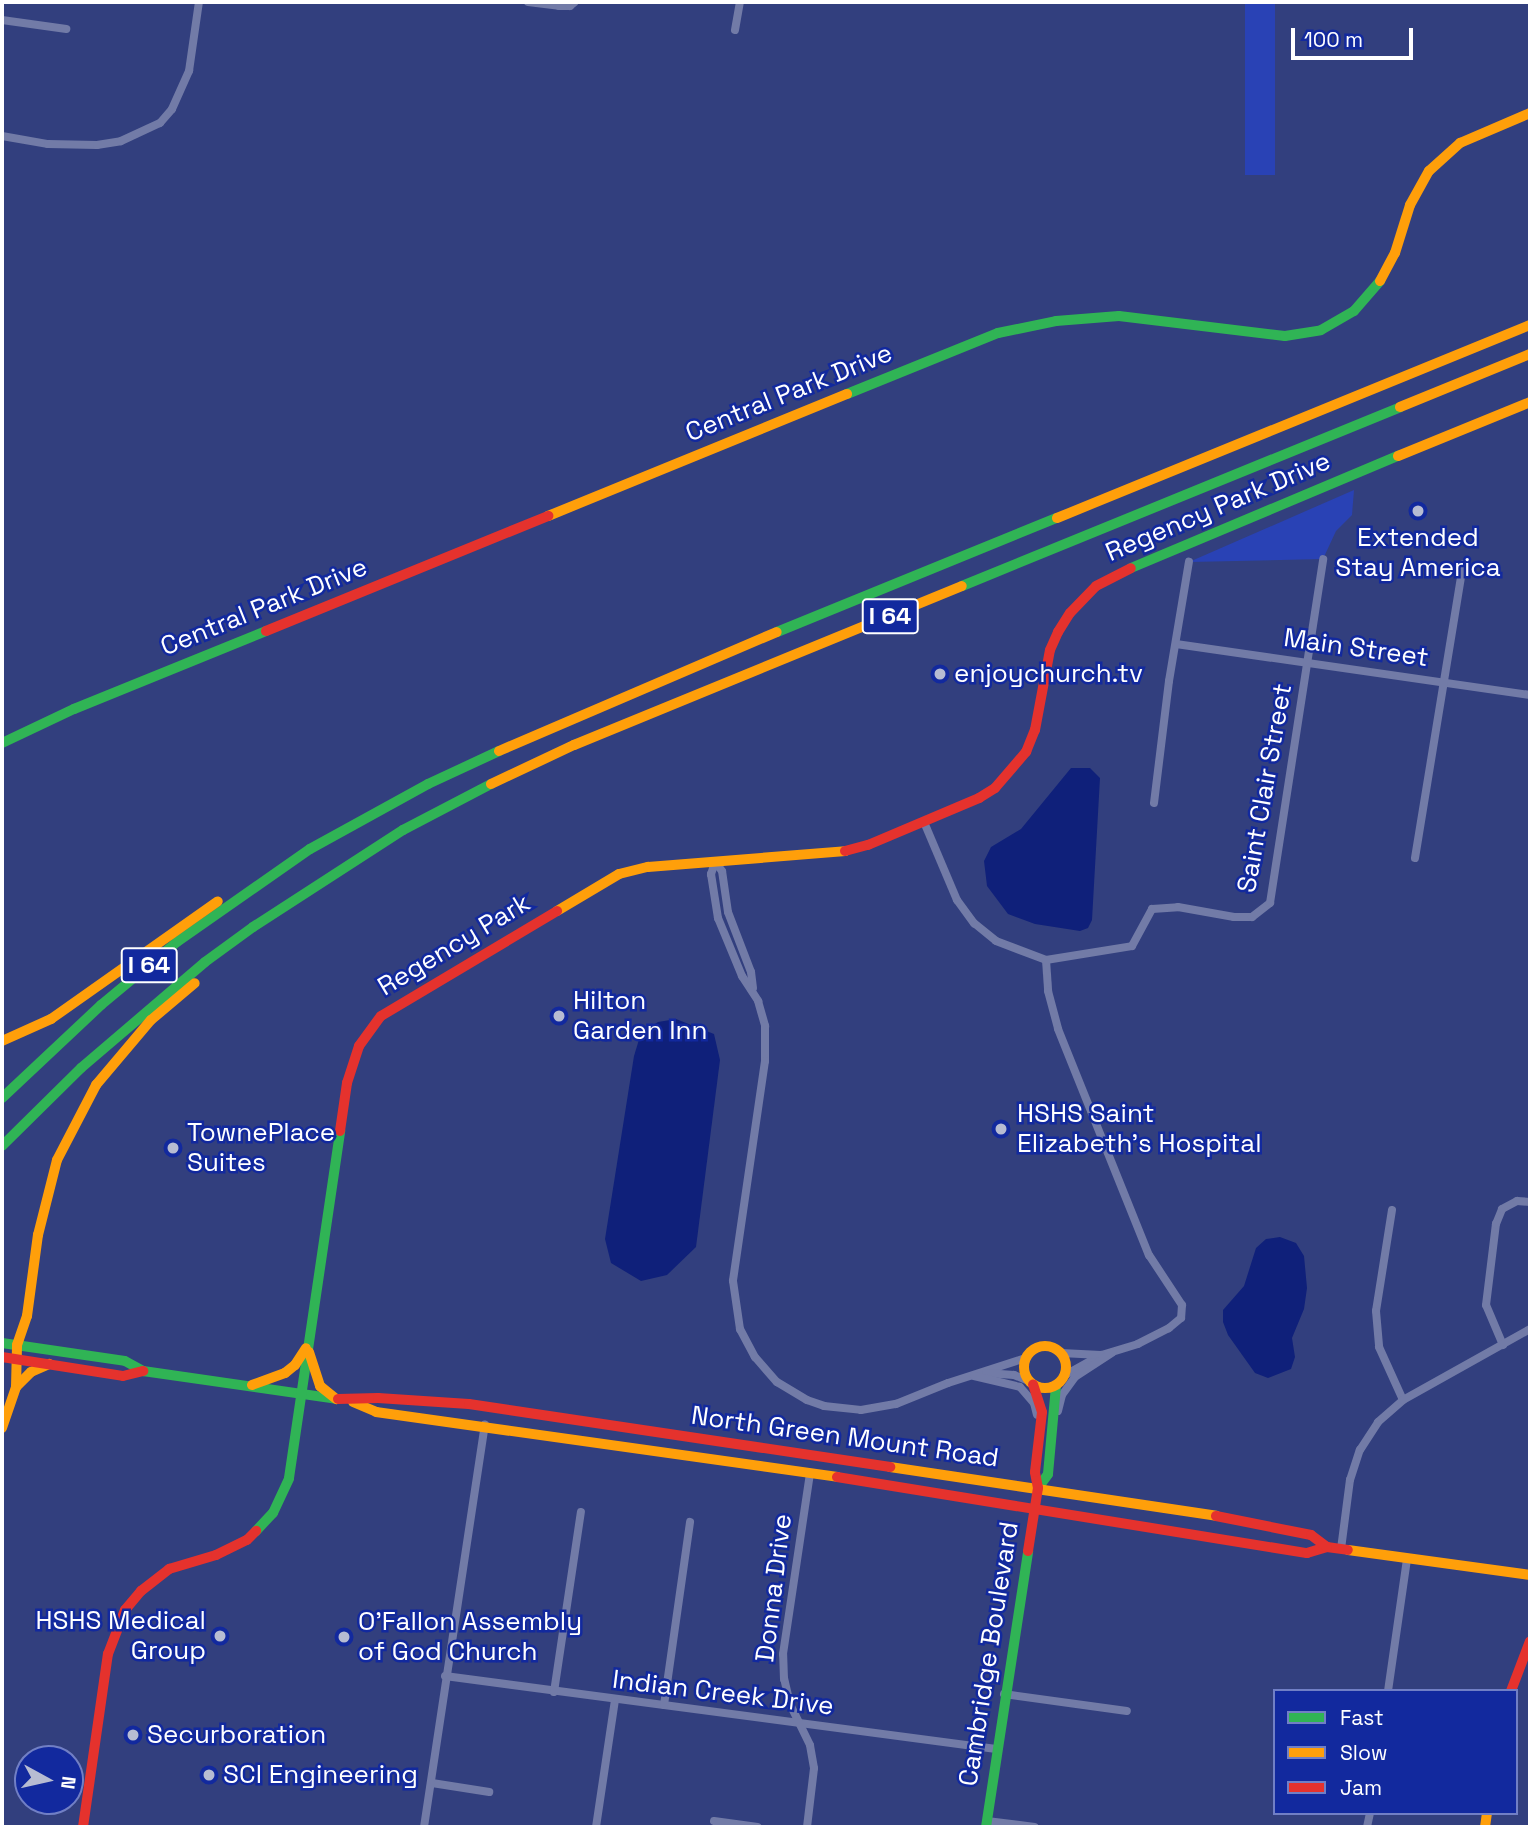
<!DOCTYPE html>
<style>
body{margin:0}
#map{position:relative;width:1532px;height:1829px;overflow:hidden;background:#323f7e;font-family:"Space Grotesk",sans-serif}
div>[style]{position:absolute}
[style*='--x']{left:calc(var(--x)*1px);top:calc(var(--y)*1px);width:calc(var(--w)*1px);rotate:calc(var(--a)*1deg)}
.green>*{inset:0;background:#2942b5;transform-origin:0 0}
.water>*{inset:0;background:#0f207a}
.street>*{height:8px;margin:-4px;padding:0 4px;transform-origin:4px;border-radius:4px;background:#727ba7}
.fast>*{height:10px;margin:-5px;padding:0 5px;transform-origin:5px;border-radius:5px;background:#30b455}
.slow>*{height:10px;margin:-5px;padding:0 5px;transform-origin:5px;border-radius:5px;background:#ff9f0a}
.slow>.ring{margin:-5px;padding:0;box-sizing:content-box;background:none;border:10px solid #ff9f0a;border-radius:50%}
.jam>*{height:10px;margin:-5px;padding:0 5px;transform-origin:5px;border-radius:5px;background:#e5322d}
.dots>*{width:19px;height:19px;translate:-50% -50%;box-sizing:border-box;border:4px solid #12299e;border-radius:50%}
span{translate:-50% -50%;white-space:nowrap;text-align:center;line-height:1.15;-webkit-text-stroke:5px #12299e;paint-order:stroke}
.shield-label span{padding:2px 5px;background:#12299e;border:2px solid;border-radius:5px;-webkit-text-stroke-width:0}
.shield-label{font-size:24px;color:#fff;font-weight:700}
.street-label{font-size:26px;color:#fff}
.poi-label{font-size:26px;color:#fff}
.left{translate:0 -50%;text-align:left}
.right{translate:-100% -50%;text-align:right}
.frame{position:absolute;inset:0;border:4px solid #fff;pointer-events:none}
.legend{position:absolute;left:1273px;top:1689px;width:245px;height:126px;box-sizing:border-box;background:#12299e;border:2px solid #717fc5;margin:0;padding:9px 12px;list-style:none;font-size:21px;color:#fff}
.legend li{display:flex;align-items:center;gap:14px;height:35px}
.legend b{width:35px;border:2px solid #717fc5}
.north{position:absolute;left:14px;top:1745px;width:70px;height:70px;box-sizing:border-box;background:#12299e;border:2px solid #717fc5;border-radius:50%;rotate:98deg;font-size:19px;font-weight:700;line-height:28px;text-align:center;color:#fff}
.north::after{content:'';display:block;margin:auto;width:24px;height:32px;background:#b7bcd2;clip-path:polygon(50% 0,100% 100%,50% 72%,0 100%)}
.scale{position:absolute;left:1291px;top:28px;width:122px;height:32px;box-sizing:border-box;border:4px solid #fff;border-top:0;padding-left:9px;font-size:21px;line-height:24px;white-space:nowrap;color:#fff;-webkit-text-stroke:5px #12299e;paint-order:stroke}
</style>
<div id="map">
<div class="green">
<div style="left:1245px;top:2px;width:30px;height:173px"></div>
<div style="clip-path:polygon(1354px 490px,1352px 515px,1336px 531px,1323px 559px,1189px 562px)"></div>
</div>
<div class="water">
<div style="clip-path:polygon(1071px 768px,1090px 768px,1100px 778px,1092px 920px,1088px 928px,1080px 931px,1035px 924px,1008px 914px,987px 886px,984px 861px,991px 847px,1021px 829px)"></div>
<div style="clip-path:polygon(676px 1019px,714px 1034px,720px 1060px,696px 1247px,667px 1275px,641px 1281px,611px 1263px,605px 1239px,634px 1056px,641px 1033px,658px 1022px)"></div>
<div style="clip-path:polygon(1280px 1237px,1296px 1243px,1304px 1256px,1307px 1288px,1304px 1309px,1292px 1338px,1295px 1357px,1291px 1369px,1268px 1378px,1255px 1373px,1228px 1335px,1223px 1322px,1223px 1310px,1244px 1286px,1256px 1248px,1266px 1239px)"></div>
</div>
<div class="street">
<div style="--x:528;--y:2;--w:31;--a:7"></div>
<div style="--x:559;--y:6;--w:11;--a:0"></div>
<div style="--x:570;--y:6;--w:6;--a:-39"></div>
<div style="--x:2;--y:20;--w:65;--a:8"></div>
<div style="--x:735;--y:30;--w:28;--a:-80"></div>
<div style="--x:2;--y:136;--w:47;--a:9.9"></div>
<div style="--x:48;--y:144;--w:49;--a:1.2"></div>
<div style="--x:97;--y:145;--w:24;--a:-9"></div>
<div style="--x:121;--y:141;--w:43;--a:-24.8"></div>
<div style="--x:160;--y:123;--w:18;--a:-49"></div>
<div style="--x:172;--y:109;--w:42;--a:-65.9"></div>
<div style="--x:189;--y:71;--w:70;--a:-81.8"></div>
<div style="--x:1176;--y:644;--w:358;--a:8.2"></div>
<div style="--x:1154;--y:803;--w:123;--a:-83"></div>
<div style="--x:1169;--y:681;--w:121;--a:-80.5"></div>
<div style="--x:924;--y:822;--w:85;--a:67.1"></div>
<div style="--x:957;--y:900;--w:29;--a:54"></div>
<div style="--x:974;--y:923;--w:28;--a:39"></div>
<div style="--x:996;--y:941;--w:53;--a:20.8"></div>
<div style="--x:1046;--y:960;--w:31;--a:86"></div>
<div style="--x:1048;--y:991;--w:39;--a:75"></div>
<div style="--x:1058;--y:1029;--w:244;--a:68.1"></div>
<div style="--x:1149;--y:1255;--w:60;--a:56.6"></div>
<div style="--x:1182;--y:1305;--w:13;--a:94"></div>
<div style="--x:1181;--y:1318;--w:16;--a:140"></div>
<div style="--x:1169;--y:1328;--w:35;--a:153"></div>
<div style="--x:1138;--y:1344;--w:39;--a:163"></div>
<div style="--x:1101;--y:1355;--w:41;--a:150.9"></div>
<div style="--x:1415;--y:858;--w:298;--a:-80.7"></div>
<div style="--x:1046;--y:960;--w:87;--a:-9.2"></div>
<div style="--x:1132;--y:946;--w:42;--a:-61.6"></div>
<div style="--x:1152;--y:909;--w:26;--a:-4"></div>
<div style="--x:1178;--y:907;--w:57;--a:10.1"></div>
<div style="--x:1234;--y:917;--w:18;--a:0"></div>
<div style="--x:1252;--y:917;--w:23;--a:-38"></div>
<div style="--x:1270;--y:903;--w:348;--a:-81.2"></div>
<div style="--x:753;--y:988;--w:16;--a:-97"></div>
<div style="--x:751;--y:972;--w:64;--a:-111"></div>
<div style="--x:728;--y:912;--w:41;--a:-98.3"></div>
<div style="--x:722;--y:871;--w:11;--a:-128"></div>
<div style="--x:715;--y:862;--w:13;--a:108"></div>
<div style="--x:711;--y:874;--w:45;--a:81"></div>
<div style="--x:718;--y:918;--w:63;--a:67.5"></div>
<div style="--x:742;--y:976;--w:30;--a:57"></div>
<div style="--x:758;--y:1001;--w:26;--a:74"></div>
<div style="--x:765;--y:1026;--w:35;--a:90"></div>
<div style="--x:765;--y:1061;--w:222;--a:98.3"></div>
<div style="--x:733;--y:1281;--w:49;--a:81.7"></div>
<div style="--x:740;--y:1329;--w:32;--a:62"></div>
<div style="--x:755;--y:1357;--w:33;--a:49"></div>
<div style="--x:777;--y:1382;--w:35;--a:31"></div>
<div style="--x:807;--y:1400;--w:18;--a:19"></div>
<div style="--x:824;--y:1406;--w:37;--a:6"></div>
<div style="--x:861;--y:1410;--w:36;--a:-10"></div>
<div style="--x:896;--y:1404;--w:56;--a:-22"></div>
<div style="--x:948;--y:1383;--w:82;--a:-17.8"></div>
<div style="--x:1392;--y:1210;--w:102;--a:99"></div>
<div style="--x:1376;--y:1311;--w:36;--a:85"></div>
<div style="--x:1379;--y:1347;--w:58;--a:65.6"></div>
<div style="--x:1503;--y:1345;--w:43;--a:-113"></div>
<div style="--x:1486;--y:1305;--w:82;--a:-83"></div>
<div style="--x:1496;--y:1224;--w:16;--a:-68"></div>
<div style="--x:1502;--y:1209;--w:17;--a:-28"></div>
<div style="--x:1517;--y:1201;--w:13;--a:4"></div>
<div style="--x:1061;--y:1353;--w:40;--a:2.9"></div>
<div style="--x:986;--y:1373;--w:28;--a:4"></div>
<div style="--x:1014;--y:1375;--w:16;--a:22"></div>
<div style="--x:974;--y:1376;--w:47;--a:13.4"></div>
<div style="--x:1020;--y:1387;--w:21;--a:49"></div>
<div style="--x:1034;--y:1403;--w:12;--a:76"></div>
<div style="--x:1058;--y:1411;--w:16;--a:-76"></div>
<div style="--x:1062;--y:1395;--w:22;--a:-54"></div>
<div style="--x:1075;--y:1377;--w:45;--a:-33.3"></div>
<div style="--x:1341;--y:1549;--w:70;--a:-82.6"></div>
<div style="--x:1350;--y:1480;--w:32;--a:-72"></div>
<div style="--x:1360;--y:1450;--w:33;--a:-57"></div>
<div style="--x:1378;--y:1422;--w:33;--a:-41"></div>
<div style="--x:1403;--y:1400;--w:145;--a:-29.2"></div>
<div style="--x:445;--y:1676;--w:556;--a:7.55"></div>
<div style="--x:1388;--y:1691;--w:133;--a:-81.8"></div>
<div style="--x:554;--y:1692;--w:182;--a:-81.5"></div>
<div style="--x:1004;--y:1694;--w:124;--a:7.9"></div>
<div style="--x:664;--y:1705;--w:185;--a:-81.9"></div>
<div style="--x:432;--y:1783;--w:58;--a:9"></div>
<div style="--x:714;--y:1821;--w:44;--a:7.8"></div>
<div style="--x:987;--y:1821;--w:48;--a:7.1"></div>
<div style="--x:424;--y:1827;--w:407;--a:-81.4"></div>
<div style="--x:596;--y:1827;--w:128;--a:-81.5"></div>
<div style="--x:807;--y:1827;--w:59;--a:-83.2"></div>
<div style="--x:814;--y:1768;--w:23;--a:-100"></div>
<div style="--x:810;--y:1745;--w:46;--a:-116"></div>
<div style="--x:790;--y:1704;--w:26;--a:-103"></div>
<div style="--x:784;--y:1679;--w:25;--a:-92"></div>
<div style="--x:783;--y:1654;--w:183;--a:-81.5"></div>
<div style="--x:1367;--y:1827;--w:14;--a:-78"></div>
</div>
<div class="fast">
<div style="--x:847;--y:394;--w:163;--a:-22"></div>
<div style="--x:998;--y:333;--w:59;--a:-11.7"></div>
<div style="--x:1056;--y:321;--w:63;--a:-4.5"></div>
<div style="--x:1119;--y:316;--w:167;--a:6.9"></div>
<div style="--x:1285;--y:336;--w:36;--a:-9"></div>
<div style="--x:1321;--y:330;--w:38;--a:-30"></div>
<div style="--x:1354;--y:311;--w:40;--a:-49"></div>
<div style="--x:1131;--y:568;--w:290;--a:-22.8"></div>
<div style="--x:962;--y:586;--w:473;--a:-22.2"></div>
<div style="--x:777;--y:632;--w:302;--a:-22.2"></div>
<div style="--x:2;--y:743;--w:80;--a:-25.3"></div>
<div style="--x:74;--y:709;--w:207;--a:-22.1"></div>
<div style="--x:2;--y:1098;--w:136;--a:-43.2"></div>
<div style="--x:101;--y:1005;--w:99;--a:-39.7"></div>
<div style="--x:177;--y:942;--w:162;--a:-35"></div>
<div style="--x:310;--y:849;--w:135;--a:-28.8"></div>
<div style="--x:428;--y:784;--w:78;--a:-24.9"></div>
<div style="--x:2;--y:1146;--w:111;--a:-44.6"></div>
<div style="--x:81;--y:1068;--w:163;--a:-40.5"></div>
<div style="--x:205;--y:962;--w:59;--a:-36.1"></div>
<div style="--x:253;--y:927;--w:179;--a:-32.9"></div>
<div style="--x:403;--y:830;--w:99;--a:-27.6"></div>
<div style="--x:2;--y:1343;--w:124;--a:8.3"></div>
<div style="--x:125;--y:1361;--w:21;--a:29"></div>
<div style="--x:143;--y:1371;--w:197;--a:8.2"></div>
<div style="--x:1038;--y:1488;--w:17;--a:-54"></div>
<div style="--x:1048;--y:1474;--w:88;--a:-84.8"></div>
<div style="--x:256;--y:1531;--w:25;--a:-47"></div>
<div style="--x:273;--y:1513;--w:38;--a:-65"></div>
<div style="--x:289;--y:1478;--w:351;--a:-81.6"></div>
<div style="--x:986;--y:1827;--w:279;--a:-81.3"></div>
</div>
<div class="slow">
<div style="--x:1380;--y:281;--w:32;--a:-62"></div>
<div style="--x:1395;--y:253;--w:50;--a:-72.6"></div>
<div style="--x:1410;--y:205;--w:39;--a:-61"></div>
<div style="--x:1429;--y:171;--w:42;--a:-42.1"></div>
<div style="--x:1460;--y:143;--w:76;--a:-23.2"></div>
<div style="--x:1400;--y:407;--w:140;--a:-22.2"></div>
<div style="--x:1398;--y:456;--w:143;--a:-22.2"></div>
<div style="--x:548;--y:516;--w:323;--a:-22.2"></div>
<div style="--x:1057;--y:518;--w:511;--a:-22.2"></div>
<div style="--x:499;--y:751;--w:302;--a:-23.2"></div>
<div style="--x:491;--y:784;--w:92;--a:-25.2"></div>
<div style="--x:574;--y:745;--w:419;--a:-22.3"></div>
<div style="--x:557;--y:911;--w:72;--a:-30.8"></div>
<div style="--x:619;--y:874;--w:30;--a:-14"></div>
<div style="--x:648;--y:867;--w:198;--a:-4.6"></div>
<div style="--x:2;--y:1041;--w:54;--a:-24.2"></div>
<div style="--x:51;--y:1019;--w:204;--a:-35.2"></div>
<div class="ring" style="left:1024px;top:1346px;width:32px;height:32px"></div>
<div style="--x:309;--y:1352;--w:36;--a:72"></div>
<div style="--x:320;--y:1386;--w:21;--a:39"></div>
<div style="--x:252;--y:1385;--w:35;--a:-20"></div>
<div style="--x:285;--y:1373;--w:13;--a:-39"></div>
<div style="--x:295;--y:1365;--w:20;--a:-57"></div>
<div style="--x:16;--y:1387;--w:21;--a:-45"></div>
<div style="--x:31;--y:1372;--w:20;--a:-24"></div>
<div style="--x:353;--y:1402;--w:25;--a:23"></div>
<div style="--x:376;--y:1412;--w:466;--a:8"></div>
<div style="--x:2;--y:1428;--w:43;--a:-71.1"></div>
<div style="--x:16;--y:1387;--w:42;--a:-88.6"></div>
<div style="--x:17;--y:1345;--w:31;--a:-71"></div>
<div style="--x:27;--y:1316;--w:82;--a:-82.3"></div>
<div style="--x:38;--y:1235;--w:77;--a:-75.8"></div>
<div style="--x:57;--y:1160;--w:85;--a:-62.5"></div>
<div style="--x:96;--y:1085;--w:85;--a:-49.8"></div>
<div style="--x:151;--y:1020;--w:57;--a:-40.1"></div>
<div style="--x:890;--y:1467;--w:330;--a:8.5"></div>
<div style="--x:1348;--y:1550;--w:184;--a:7.8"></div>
<div style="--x:1485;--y:1827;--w:14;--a:-82"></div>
</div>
<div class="jam">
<div style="--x:266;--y:631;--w:305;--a:-22.2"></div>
<div style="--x:845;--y:851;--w:24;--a:-15"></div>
<div style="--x:868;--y:845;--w:121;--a:-22.9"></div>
<div style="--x:979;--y:798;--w:19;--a:-32"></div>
<div style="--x:995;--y:788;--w:48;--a:-49.3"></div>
<div style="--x:1026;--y:752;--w:24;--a:-68"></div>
<div style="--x:1035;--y:730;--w:81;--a:-79.4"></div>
<div style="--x:1050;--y:650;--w:20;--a:-66"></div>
<div style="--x:1058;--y:632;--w:22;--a:-58"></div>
<div style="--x:1070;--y:613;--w:37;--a:-46"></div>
<div style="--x:1096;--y:586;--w:39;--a:-27"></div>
<div style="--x:340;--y:1131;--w:49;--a:-81.7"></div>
<div style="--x:347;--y:1083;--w:39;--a:-72"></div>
<div style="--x:359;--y:1046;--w:37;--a:-54"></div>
<div style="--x:381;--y:1016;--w:205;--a:-30.8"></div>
<div style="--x:2;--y:1357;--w:122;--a:8.9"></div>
<div style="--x:123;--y:1376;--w:21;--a:-14"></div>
<div style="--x:338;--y:1399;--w:40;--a:-1.4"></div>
<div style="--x:378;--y:1398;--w:91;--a:3.8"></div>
<div style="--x:469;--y:1404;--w:426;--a:8.5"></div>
<div style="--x:837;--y:1477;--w:476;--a:9.2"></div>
<div style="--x:1307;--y:1553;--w:21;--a:-17"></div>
<div style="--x:1327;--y:1547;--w:21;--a:8"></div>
<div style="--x:1216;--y:1516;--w:97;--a:11.3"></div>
<div style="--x:1311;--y:1535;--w:20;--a:37"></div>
<div style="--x:1028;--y:1551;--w:64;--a:-81"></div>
<div style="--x:1038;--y:1488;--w:16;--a:-101"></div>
<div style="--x:1035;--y:1472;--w:60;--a:-83.3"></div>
<div style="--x:1042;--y:1412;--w:29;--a:-108"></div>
<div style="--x:1511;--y:1691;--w:53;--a:-69.2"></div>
<div style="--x:83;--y:1827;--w:175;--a:-81.8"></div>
<div style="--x:108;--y:1654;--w:47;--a:-68.9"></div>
<div style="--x:125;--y:1610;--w:25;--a:-50"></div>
<div style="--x:141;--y:1591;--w:36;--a:-38"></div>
<div style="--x:169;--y:1569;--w:49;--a:-16.6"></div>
<div style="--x:216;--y:1555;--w:34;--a:-26"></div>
<div style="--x:247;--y:1540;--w:13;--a:-45"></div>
</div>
<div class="dots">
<div style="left:1418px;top:511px;background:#b7bcd2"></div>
<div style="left:940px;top:674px;background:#b7bcd2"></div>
<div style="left:559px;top:1016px;background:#b7bcd2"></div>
<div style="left:1001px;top:1129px;background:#b7bcd2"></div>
<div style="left:173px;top:1148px;background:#b7bcd2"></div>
<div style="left:220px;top:1636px;background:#b7bcd2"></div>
<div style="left:344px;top:1637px;background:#b7bcd2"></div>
<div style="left:133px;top:1735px;background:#b7bcd2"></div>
<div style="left:209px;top:1775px;background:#b7bcd2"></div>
</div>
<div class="shield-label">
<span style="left:890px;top:616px">I 64</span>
<span style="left:149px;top:965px">I 64</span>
</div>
<div class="street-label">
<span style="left:789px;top:393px;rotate:-22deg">Central Park Drive</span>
<span style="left:1218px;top:507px;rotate:-23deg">Regency Park Drive</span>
<span style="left:264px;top:607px;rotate:-22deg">Central Park Drive</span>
<span style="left:1356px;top:648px;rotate:8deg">Main Street</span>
<span style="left:1265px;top:788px;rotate:-80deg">Saint Clair Street</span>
<span style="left:454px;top:945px;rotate:-31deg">Regency Park</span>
<span style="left:845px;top:1437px;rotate:8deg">North Green Mount Road</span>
<span style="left:774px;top:1588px;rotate:-83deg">Donna Drive</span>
<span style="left:989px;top:1654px;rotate:-81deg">Cambridge Boulevard</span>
<span style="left:723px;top:1693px;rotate:7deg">Indian Creek Drive</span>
</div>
<div class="poi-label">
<span style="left:1418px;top:553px">Extended<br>Stay America</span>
<span class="left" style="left:954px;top:674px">enjoychurch.tv</span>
<span class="left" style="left:573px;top:1016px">Hilton<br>Garden Inn</span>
<span class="left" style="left:1017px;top:1129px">HSHS Saint<br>Elizabeth's Hospital</span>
<span class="left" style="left:187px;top:1148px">TownePlace<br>Suites</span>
<span class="right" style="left:206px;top:1636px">HSHS Medical<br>Group</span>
<span class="left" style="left:358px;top:1637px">O'Fallon Assembly<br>of God Church</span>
<span class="left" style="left:147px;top:1735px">Securboration</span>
<span class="left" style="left:223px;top:1775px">SCI Engineering</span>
</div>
<div class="frame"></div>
<ul class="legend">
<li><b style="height:9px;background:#30b455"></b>Fast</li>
<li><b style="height:9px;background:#ff9f0a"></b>Slow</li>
<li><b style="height:9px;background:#e5322d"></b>Jam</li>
</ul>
<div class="north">N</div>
<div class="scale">100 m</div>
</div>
